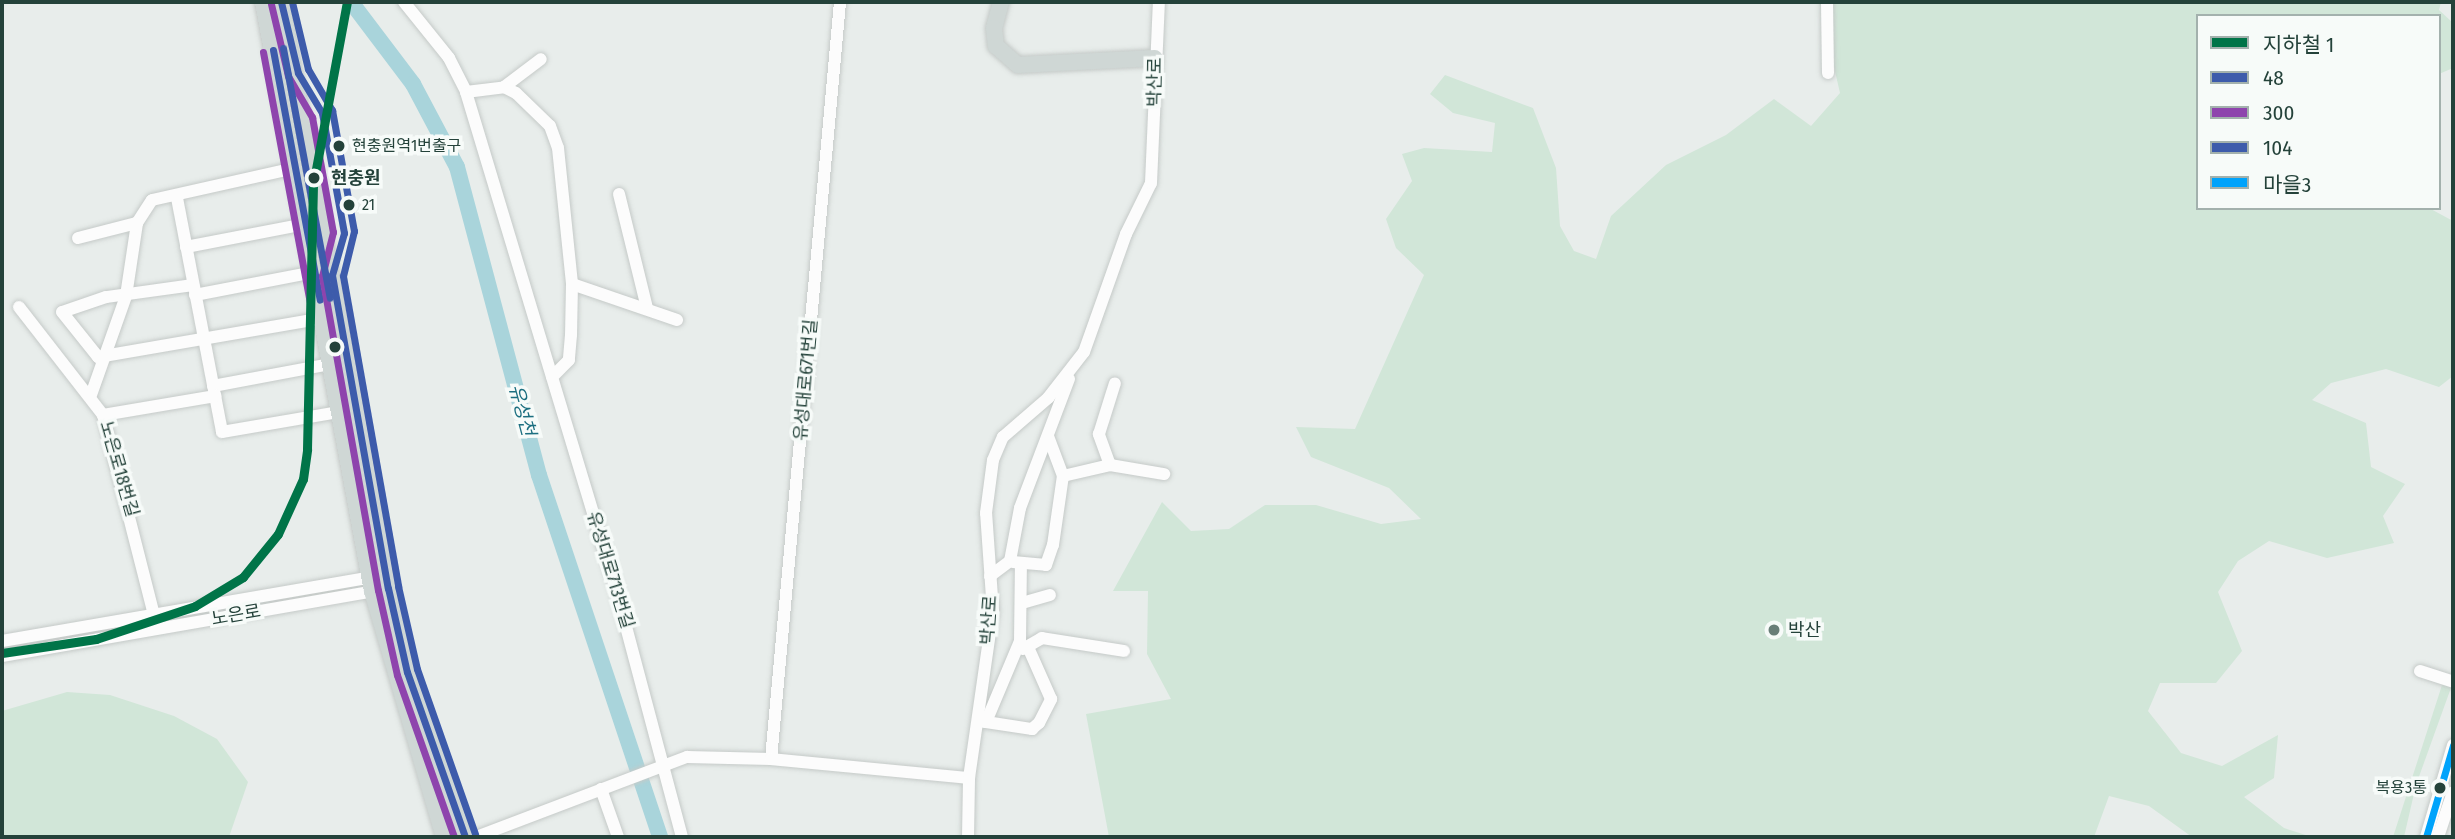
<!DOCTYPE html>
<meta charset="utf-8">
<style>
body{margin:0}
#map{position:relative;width:2455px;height:839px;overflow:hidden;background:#e8edeb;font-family:"Fira Sans Condensed","Noto Sans KR",sans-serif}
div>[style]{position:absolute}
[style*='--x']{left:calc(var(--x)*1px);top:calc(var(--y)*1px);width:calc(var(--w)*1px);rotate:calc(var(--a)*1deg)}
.green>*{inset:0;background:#d1e6d8}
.river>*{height:16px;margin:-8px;padding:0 8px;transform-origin:8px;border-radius:8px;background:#a9d4db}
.roads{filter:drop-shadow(0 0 2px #c5cac8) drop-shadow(0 0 2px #c5cac8)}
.minor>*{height:12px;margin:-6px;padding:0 6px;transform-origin:6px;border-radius:6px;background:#fcfcfc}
.major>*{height:16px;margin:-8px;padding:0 8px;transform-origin:8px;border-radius:8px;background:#cfd7d5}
.bus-1>*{height:7px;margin:-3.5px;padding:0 3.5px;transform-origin:3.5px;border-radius:3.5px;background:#3d5bab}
.bus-2>*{height:7px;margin:-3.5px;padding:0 3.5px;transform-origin:3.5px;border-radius:3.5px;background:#8e44ad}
.bus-3>*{height:7px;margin:-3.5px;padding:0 3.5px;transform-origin:3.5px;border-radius:3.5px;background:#3d5bab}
.bus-4>*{height:7px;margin:-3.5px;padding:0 3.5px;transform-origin:3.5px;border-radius:3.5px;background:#00a3fb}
.metro-1>*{height:9px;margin:-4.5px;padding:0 4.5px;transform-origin:4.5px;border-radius:4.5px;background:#007448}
.dots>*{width:19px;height:19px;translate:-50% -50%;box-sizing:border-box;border:4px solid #f7fbf9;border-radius:50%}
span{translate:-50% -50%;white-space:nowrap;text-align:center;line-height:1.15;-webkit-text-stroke:7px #f7fbf9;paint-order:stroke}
.bus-label{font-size:16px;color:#24423a}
.left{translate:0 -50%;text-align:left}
.right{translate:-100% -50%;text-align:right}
.street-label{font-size:18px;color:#24423a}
.stop-label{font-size:18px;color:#24423a;font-weight:700}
.poi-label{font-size:18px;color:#24423a}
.water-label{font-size:19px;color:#1c6f80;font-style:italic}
.frame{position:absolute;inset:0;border:4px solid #24423a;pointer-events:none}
.legend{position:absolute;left:2196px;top:14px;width:245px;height:196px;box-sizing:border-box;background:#f7fbf9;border:2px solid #a3b1ad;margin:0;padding:9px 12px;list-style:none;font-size:21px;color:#24423a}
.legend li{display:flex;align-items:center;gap:14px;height:35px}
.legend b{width:35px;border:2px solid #a3b1ad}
</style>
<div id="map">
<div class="green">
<div style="clip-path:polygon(1819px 2px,2441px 2px,2439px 10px,2453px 23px,2453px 68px,2439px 74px,2439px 16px,2198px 16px,2198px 208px,2429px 208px,2453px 221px,2453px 376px,2439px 387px,2386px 369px,2331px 383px,2312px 400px,2366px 423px,2371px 467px,2405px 484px,2383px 516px,2394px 543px,2327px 558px,2269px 541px,2238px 561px,2218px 592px,2242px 651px,2216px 683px,2160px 683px,2148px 711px,2181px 753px,2222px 766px,2278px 735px,2274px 778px,2244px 797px,2284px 828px,2312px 837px,2192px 837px,2149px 806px,2109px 796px,2094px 837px,1109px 837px,1086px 714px,1171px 699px,1147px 654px,1148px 591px,1113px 591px,1162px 502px,1191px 531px,1229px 529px,1265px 505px,1316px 505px,1381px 524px,1421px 519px,1389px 488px,1311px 457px,1296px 427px,1355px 429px,1424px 275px,1396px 248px,1386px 219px,1412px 181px,1402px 154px,1424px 148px,1492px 152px,1495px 123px,1453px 113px,1430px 94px,1445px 75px,1533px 108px,1556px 168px,1560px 226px,1574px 251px,1596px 259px,1611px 216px,1666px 165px,1726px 135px,1774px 99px,1811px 126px,1840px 93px)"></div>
<div style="clip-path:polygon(2443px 682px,2452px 685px,2416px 785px,2404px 837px,2393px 837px)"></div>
<div style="clip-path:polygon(67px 692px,110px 695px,174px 716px,217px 739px,248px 782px,229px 837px,2px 837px,2px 711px)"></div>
</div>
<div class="river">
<div style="--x:351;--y:2;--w:103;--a:52.9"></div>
<div style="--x:413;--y:84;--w:94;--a:62.1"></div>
<div style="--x:457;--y:167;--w:319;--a:75.1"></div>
<div style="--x:539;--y:475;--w:382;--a:71.5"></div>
</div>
<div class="roads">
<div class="minor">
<div style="--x:404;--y:2;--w:72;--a:51.2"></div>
<div style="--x:449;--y:58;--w:38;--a:63"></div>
<div style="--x:466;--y:92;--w:519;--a:73.21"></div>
<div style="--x:616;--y:589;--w:257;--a:75.1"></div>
<div style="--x:1827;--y:2;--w:71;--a:89.2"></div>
<div style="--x:504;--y:87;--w:46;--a:-37.1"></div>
<div style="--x:466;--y:92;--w:38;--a:-7"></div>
<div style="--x:504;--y:87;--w:13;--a:27"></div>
<div style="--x:516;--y:93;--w:47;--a:44.1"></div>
<div style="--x:550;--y:126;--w:23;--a:70"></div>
<div style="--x:558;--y:148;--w:137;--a:84.1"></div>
<div style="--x:572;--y:284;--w:51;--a:91.1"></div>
<div style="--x:571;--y:335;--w:25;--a:95"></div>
<div style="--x:569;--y:360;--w:24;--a:135"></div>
<div style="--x:619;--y:194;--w:117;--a:76.2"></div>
<div style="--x:177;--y:198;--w:238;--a:79.1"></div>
<div style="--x:222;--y:432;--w:119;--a:-9.7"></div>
<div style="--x:78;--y:238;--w:61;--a:-14.3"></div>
<div style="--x:137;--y:223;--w:27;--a:-57"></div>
<div style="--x:152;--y:200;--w:147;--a:-12.6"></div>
<div style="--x:186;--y:247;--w:122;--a:-10.9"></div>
<div style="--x:572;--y:284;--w:111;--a:18.9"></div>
<div style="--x:193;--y:285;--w:88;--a:172.1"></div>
<div style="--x:106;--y:297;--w:46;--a:161.2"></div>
<div style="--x:62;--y:312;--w:58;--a:51.3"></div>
<div style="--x:98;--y:357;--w:229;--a:-9.8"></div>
<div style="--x:195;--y:295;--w:122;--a:-10.9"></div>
<div style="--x:19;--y:307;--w:137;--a:52.1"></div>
<div style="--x:103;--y:415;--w:206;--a:75.7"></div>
<div style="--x:213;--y:386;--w:120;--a:-10.6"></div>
<div style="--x:91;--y:395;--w:105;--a:-70.5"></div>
<div style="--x:126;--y:296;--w:74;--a:-81.4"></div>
<div style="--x:103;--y:415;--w:114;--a:-9.6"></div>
<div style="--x:1110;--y:465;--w:33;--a:-110"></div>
<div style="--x:1099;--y:434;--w:53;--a:-72.6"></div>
<div style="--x:1063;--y:476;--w:48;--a:-13.2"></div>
<div style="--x:1110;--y:465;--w:55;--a:9.5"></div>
<div style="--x:1013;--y:562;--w:33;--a:5"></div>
<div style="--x:1046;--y:565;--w:21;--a:-71"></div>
<div style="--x:1053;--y:545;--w:70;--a:-81.8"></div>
<div style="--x:1063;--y:476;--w:43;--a:-110.6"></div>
<div style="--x:990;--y:576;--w:25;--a:-37"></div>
<div style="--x:1010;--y:561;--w:54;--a:-79.3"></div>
<div style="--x:1020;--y:508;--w:138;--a:-69.2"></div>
<div style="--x:1022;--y:603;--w:29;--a:-16"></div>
<div style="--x:2;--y:641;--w:382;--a:-9.8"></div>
<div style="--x:1023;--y:649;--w:22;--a:-30"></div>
<div style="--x:1042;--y:638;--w:83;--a:9"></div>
<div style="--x:2;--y:656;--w:385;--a:-9.9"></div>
<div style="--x:2420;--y:671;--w:35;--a:18"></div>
<div style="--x:978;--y:721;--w:8;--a:7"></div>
<div style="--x:986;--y:722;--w:88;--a:-67.2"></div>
<div style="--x:1020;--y:641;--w:78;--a:-89.3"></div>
<div style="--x:986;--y:722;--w:47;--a:8.7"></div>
<div style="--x:1032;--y:729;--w:9;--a:-41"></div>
<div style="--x:1039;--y:723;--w:27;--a:-63"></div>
<div style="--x:1051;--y:699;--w:57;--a:-113.9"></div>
<div style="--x:771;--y:759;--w:760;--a:-84.79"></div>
<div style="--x:601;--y:789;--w:51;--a:70.5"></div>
<div style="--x:476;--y:837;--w:226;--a:-20.8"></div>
<div style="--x:687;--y:757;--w:84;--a:1.4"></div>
<div style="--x:771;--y:759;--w:199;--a:5.5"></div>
<div style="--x:968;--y:837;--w:59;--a:-89"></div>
<div style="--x:969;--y:778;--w:168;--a:-81.8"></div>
<div style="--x:993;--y:612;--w:99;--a:-94"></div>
<div style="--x:986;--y:513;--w:53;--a:-82.5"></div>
<div style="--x:993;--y:460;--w:25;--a:-67"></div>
<div style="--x:1003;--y:437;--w:60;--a:-40.9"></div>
<div style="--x:1048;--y:398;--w:58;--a:-52"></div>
<div style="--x:1084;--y:352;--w:125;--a:-70.4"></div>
<div style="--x:1126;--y:234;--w:57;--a:-63.9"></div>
<div style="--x:1151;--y:183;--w:181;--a:-87.5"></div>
<div style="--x:2426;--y:837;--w:96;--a:-73.6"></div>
<div style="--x:2438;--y:837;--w:47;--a:-71.6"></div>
</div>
<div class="major">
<div style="--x:263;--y:2;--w:599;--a:79.52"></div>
<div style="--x:372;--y:591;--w:256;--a:73.7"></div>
<div style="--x:281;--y:2;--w:596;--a:79.65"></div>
<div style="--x:388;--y:588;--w:86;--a:77.3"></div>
<div style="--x:407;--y:672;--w:175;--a:70.6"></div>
<div style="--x:1001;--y:2;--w:27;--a:105"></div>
<div style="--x:994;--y:28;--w:18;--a:84"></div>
<div style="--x:996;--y:46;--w:29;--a:41"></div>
<div style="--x:1018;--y:65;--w:137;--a:-2.9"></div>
</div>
</div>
<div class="bus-1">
<div style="--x:281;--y:2;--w:73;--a:76.5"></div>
<div style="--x:298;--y:73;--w:47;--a:59"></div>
<div style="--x:322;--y:113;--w:122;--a:79.6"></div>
<div style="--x:344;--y:233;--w:44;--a:105.9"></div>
<div style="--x:332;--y:275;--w:318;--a:79.9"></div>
<div style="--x:388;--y:588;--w:86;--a:77.3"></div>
<div style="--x:407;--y:672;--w:175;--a:70.6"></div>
<div style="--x:273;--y:50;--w:254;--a:79.4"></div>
</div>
<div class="bus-2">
<div style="--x:271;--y:4;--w:74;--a:76.7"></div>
<div style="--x:288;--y:76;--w:48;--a:59.7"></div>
<div style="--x:312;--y:117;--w:117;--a:79.7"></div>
<div style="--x:333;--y:232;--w:45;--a:104"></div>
<div style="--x:322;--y:276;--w:319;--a:79.9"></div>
<div style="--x:378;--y:590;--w:87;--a:77.4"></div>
<div style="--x:397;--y:675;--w:172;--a:70.6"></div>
<div style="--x:263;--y:52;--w:254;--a:79.4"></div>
</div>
<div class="bus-3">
<div style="--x:292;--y:2;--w:69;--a:76.6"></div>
<div style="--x:308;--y:69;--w:48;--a:59.7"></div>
<div style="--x:332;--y:110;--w:123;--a:79.7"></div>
<div style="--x:354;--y:231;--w:46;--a:103.7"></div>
<div style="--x:343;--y:276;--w:315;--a:79.9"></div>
<div style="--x:398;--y:586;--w:85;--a:77.1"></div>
<div style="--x:417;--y:669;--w:175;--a:70.6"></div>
<div style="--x:283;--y:48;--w:254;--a:79.4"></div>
</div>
<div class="bus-4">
<div style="--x:2426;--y:837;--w:96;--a:-73.6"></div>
</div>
<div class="metro-1">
<div style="--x:2;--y:653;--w:95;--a:-8.5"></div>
<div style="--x:96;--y:639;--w:104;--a:-18.4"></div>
<div style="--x:195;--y:606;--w:56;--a:-31.1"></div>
<div style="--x:243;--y:577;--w:55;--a:-50.9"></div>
<div style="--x:278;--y:534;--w:60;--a:-65.6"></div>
<div style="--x:303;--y:479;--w:30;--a:-82"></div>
<div style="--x:307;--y:449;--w:264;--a:-88.7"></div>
<div style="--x:313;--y:185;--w:186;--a:-79.5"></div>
</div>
<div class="dots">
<div style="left:339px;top:146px;background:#24423a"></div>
<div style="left:314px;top:178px;background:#24423a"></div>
<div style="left:349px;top:205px;background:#24423a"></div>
<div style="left:335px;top:347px;background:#24423a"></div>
<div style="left:1774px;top:630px;background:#697e78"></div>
<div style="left:2440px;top:788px;background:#24423a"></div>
</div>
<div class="bus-label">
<span class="left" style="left:352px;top:146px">현충원역1번출구</span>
<span class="left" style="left:362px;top:205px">21</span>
<span class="right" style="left:2427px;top:788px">복용3통</span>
</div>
<div class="street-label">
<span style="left:1155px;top:82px;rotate:-89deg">박산로</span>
<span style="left:806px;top:380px;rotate:-85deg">유성대로671번길</span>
<span style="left:119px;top:469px;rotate:74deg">노은로18번길</span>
<span style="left:610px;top:570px;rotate:73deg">유성대로713번길</span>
<span style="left:236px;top:615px;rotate:-10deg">노은로</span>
<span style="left:989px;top:620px;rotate:-86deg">박산로</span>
</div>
<div class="stop-label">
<span class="left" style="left:331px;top:178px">현충원</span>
</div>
<div class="poi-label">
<span class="left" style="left:1788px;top:630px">박산</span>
</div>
<div class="water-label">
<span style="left:522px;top:410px;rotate:75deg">유성천</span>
</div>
<div class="frame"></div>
<ul class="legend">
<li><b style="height:9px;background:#007448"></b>지하철 1</li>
<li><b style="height:9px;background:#3d5bab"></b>48</li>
<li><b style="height:9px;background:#8e44ad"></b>300</li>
<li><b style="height:9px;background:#3d5bab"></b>104</li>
<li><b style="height:9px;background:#00a3fb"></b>마을3</li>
</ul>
</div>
